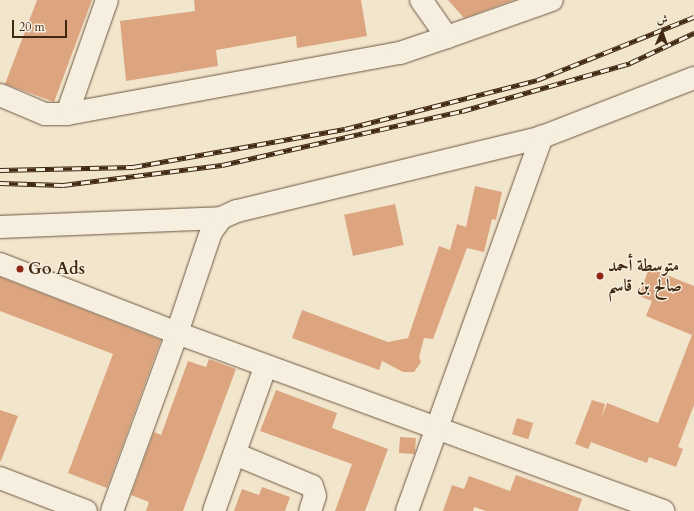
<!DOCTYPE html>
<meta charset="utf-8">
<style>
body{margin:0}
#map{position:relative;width:694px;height:511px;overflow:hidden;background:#f1e5cc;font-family:Cardo,Amiri,serif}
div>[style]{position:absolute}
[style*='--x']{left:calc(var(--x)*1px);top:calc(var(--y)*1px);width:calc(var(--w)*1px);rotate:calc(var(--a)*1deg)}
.building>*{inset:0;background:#dca580;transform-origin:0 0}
.roads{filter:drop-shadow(0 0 1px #6d5740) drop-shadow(0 0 1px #6d5740)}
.minor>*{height:22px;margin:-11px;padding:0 11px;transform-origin:11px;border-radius:11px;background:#f6eede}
.rail>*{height:4.5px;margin-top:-2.25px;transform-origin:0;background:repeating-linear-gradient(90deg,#f6eede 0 9px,#412811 0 18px);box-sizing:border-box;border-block:1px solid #412811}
.dots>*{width:11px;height:11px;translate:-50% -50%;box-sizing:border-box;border:2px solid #f6eede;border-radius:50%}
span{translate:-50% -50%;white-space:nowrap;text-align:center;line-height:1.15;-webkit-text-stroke:3px #f6eede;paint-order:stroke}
.poi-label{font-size:17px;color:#412811;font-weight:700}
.left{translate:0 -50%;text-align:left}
.north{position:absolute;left:642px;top:12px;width:40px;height:40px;-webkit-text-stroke:3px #f6eede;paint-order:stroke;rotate:2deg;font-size:11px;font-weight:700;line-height:16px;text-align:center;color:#412811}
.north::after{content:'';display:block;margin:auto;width:14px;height:18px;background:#412811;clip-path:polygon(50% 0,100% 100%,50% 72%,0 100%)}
.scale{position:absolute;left:12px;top:20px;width:55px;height:18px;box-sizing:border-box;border:2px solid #412811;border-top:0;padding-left:5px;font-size:12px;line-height:14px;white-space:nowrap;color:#412811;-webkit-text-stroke:3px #f6eede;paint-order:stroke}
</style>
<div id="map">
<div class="building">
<div style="clip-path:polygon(37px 0,92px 0,54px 102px,5px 84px)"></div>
<div style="clip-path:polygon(194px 0,361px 0,367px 36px,297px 48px,296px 36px,216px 50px,218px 66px,126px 81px,120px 21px,195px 11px)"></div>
<div style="clip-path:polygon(448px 0,514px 0,464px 18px)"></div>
<div style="clip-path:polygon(475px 186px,502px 192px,496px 220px,492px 219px,484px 252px,467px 248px,433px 339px,424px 338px,419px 357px,421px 362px,414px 372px,403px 372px,382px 361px,379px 370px,292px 338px,302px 310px,388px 342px,408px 338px,439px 246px,450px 250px,457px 224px,466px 227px)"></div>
<div style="left:395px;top:204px;width:42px;height:52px;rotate:78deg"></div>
<div style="clip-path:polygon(649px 268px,694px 286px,694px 405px,678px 447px,683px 449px,676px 467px,649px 457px,647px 463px,591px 442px,588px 449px,575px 444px,592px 400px,605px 404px,601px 419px,607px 403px,658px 423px,692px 335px,646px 316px,652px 301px,639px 296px)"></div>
<div style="clip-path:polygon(0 277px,161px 340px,107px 488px,68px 473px,113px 354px,0 311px)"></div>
<div style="clip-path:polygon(209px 359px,236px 369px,183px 511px,146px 511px,149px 502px,131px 495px,154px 432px,161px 435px,188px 361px,206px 367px)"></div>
<div style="clip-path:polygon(276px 390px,337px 413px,332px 428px,388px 449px,365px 511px,335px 511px,352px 464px,260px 431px)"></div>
<div style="clip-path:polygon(0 410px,18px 416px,1px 461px,0 461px)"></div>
<div style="left:517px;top:418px;width:17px;height:17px;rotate:17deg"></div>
<div style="left:400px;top:437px;width:16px;height:16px;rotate:4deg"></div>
<div style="clip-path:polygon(516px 475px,582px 499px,578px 511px,486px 511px,474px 507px,473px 511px,443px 511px,452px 485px,464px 489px,469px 476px,510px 491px)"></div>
<div style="clip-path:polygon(262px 487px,290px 497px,285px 511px,234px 511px,242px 489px,259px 495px)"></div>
</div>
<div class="roads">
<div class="minor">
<div style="--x:447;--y:37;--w:111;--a:-19.4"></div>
<div style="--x:0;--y:95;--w:49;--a:22.9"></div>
<div style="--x:45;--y:114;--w:22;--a:0"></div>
<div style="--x:67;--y:114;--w:339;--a:-10.4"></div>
<div style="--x:400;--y:53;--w:50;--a:-18.8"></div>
<div style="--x:447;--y:37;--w:45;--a:-125.1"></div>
<div style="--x:67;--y:114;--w:121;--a:-70.7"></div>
<div style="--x:0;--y:227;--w:221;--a:-2.3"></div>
<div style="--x:0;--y:264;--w:190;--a:21.3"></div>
<div style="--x:177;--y:333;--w:107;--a:-71.4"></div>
<div style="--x:211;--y:232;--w:17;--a:-54"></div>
<div style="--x:221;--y:218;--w:17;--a:-24"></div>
<div style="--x:237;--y:211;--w:314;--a:-13.6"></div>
<div style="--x:542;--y:137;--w:163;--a:-21.2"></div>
<div style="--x:235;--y:454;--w:83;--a:22.6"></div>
<div style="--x:312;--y:486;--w:10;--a:73"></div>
<div style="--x:315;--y:496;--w:16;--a:108"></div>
<div style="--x:0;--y:478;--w:92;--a:21"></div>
<div style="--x:112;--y:511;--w:189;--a:-69.9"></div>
<div style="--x:177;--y:333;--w:518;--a:20.12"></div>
<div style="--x:214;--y:511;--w:152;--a:-70.4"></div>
<div style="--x:407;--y:511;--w:398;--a:-70.2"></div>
</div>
</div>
<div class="rail">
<div style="--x:0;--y:170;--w:133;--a:-1.3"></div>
<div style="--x:133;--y:167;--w:215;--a:-10.2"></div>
<div style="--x:345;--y:129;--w:198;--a:-14.3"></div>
<div style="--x:537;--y:80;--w:169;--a:-21.9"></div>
<div style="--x:0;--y:183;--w:63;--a:1.8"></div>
<div style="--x:63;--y:185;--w:160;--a:-7.2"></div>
<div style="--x:222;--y:165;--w:246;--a:-12.7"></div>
<div style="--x:462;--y:111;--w:175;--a:-15.9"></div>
<div style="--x:630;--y:63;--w:71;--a:-25.1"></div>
</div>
<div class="dots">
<div style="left:20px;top:269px;background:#8f2418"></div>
<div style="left:600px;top:276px;background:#8f2418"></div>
</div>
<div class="poi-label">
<span class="left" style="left:608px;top:276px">متوسطة أحمد<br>صالح بن قاسم</span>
<span class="left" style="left:28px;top:269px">Go Ads</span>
</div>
<div class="north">ش</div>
<div class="scale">20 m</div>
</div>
